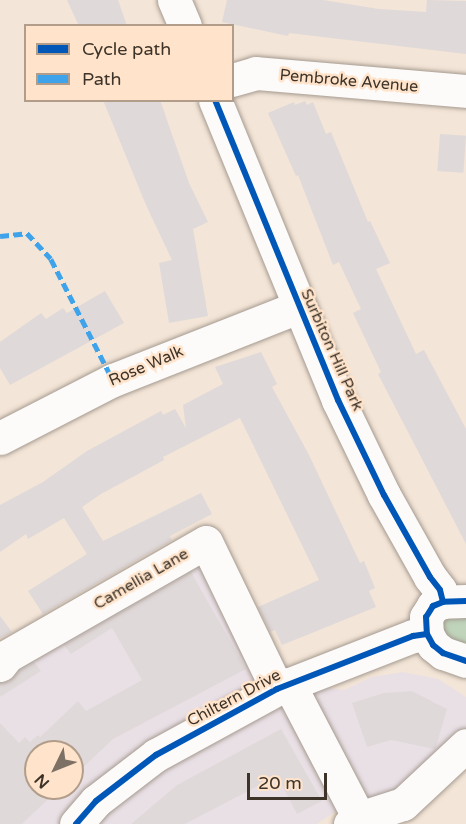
<!DOCTYPE html>
<style>
body{margin:0}
#map{position:relative;width:466px;height:824px;overflow:hidden;background:#f3e5d7;font-family:"Varela Round",sans-serif}
div>[style]{position:absolute}
[style*='--x']{left:calc(var(--x)*1px);top:calc(var(--y)*1px);width:calc(var(--w)*1px);rotate:calc(var(--a)*1deg)}
.commercial>*{inset:0;background:#e9e0e6}
.green>*{inset:0;background:#bfd4ba}
.building>*{inset:0;background:#e0d9d9;transform-origin:0 0}
.roads{filter:drop-shadow(0 0 2px #a59a90) drop-shadow(0 0 2px #a59a90)}
.minor>*{height:33px;margin:-16.5px;padding:0 16.5px;transform-origin:16.5px;border-radius:16.5px;background:#fdfbf9}
.quiet>*{height:4.5px;margin-top:-2.25px;transform-origin:0;background:repeating-linear-gradient(90deg,#3fa3eb 0 9px,transparent 0 13.5px)}
.cycleway>*{height:6px;margin:-3px;padding:0 3px;transform-origin:3px;border-radius:3px;background:#0057b8}
span{translate:-50% -50%;white-space:nowrap;text-align:center;line-height:1.15;-webkit-text-stroke:5px #ffe4cb;paint-order:stroke}
.street-label{font-size:16px;color:#3d3329}
.legend{position:absolute;left:24px;top:24px;width:210px;height:78px;box-sizing:border-box;background:#ffe4cb;border:2px solid #b19d8a;margin:0;padding:8px 10px;list-style:none;font-size:18px;color:#3d3329}
.legend li{display:flex;align-items:center;gap:12px;height:30px}
.legend b{width:30px;border:2px solid #b19d8a}
.north{position:absolute;left:24px;top:740px;width:60px;height:60px;box-sizing:border-box;background:#ffe4cb;border:2px solid #b19d8a;border-radius:50%;rotate:227deg;font-size:16px;font-weight:700;line-height:24px;text-align:center;color:#3d3329}
.north::after{content:'';display:block;margin:auto;width:21px;height:27px;background:#7d7166;clip-path:polygon(50% 0,100% 100%,50% 72%,0 100%)}
.scale{position:absolute;left:247px;top:773px;width:80px;height:27px;box-sizing:border-box;border:3px solid #3d3329;border-top:0;padding-left:8px;font-size:18px;line-height:21px;white-space:nowrap;color:#3d3329;-webkit-text-stroke:4px #ffe4cb;paint-order:stroke}
</style>
<div id="map">
<div class="commercial">
<div style="clip-path:polygon(evenodd,204px 544px,268px 680px,344px 690px,372px 677px,403px 672px,438px 679px,466px 697px,466px 733px,391px 799px,338px 809px,317px 824px,0 824px,0 664px,204px 544px,36px 752px,72px 752px,72px 788px,36px 788px,36px 752px)"></div>
</div>
<div class="green">
<div style="clip-path:polygon(466px 615px,466px 647px,443px 639px,440px 617px)"></div>
</div>
<div class="building">
<div style="clip-path:polygon(67px 0,118px 0,127px 26px,79px 26px)"></div>
<div style="clip-path:polygon(227px 0,323px 0,379px 9px,426px 12px,427px 0,466px 1px,466px 54px,289px 33px,288px 36px,222px 22px)"></div>
<div style="clip-path:polygon(103px 100px,160px 100px,189px 183px,208px 222px,193px 229px,208px 316px,169px 323px,159px 263px,172px 260px,146px 205px)"></div>
<div style="clip-path:polygon(305px 101px,307px 105px,313px 102px,326px 134px,331px 132px,368px 222px,370px 221px,390px 263px,376px 269px,416px 354px,424px 350px,466px 429px,466px 544px,378px 374px,381px 372px,353px 313px,361px 309px,339px 262px,333px 265px,298px 175px,296px 176px,268px 113px,294px 102px,295px 105px)"></div>
<div style="left:440px;top:134px;width:26px;height:37px;rotate:4deg"></div>
<div style="clip-path:polygon(105px 291px,124px 323px,10px 385px,0 368px,0 342px,41px 313px,46px 319px,63px 308px,67px 313px)"></div>
<div style="clip-path:polygon(261px 352px,277px 384px,272px 387px,309px 455px,360px 563px,364px 561px,375px 588px,369px 591px,376px 607px,282px 645px,275px 630px,270px 632px,258px 607px,319px 580px,240px 418px,163px 457px,164px 460px,101px 494px,82px 507px,103px 541px,201px 493px,212px 514px,170px 536px,172px 540px,43px 614px,28px 591px,87px 554px,64px 518px,28px 539px,26px 534px,0 552px,0 505px,43px 482px,87px 451px,161px 411px,163px 415px,175px 409px,186px 428px,183px 405px,223px 384px,215px 367px)"></div>
<div style="clip-path:polygon(191px 572px,246px 669px,113px 739px,72px 778px,72px 752px,36px 752px,36px 788px,60px 788px,22px 824px,0 824px,0 723px,19px 743px,25px 737px,30px 742px,38px 735px,40px 737px,78px 701px,86px 711px,142px 680px,112px 628px,71px 654px,64px 645px)"></div>
<div style="clip-path:polygon(0 616px,12px 632px,0 638px)"></div>
<div style="clip-path:polygon(34px 662px,41px 671px,0 697px,0 683px,8px 682px,20px 670px)"></div>
<div style="clip-path:polygon(412px 691px,447px 709px,436px 747px,434px 749px,391px 740px,367px 747px,352px 703px,384px 693px)"></div>
<div style="clip-path:polygon(281px 729px,322px 801px,297px 814px,277px 776px,185px 824px,131px 824px,177px 785px)"></div>
</div>
<div class="roads">
<div class="minor">
<div style="--x:174;--y:0;--w:28;--a:67"></div>
<div style="--x:232;--y:80;--w:25;--a:-16"></div>
<div style="--x:256;--y:73;--w:211;--a:4.9"></div>
<div style="--x:215;--y:100;--w:324;--a:67.7"></div>
<div style="--x:338;--y:400;--w:106;--a:64.2"></div>
<div style="--x:384;--y:495;--w:94;--a:60.7"></div>
<div style="--x:430;--y:577;--w:16;--a:52"></div>
<div style="--x:440;--y:590;--w:12;--a:76"></div>
<div style="--x:0;--y:438;--w:127;--a:-27.2"></div>
<div style="--x:113;--y:380;--w:199;--a:-21.5"></div>
<div style="--x:466;--y:601;--w:23;--a:178"></div>
<div style="--x:443;--y:602;--w:11;--a:158"></div>
<div style="--x:433;--y:606;--w:13;--a:122"></div>
<div style="--x:426;--y:617;--w:17;--a:87"></div>
<div style="--x:427;--y:634;--w:13;--a:61"></div>
<div style="--x:433;--y:645;--w:13;--a:39"></div>
<div style="--x:443;--y:653;--w:24;--a:19"></div>
<div style="--x:0;--y:665;--w:11;--a:-52"></div>
<div style="--x:7;--y:656;--w:229;--a:-29.8"></div>
<div style="--x:206;--y:542;--w:163;--a:64.2"></div>
<div style="--x:289;--y:684;--w:151;--a:62.4"></div>
<div style="--x:359;--y:818;--w:11;--a:146"></div>
<div style="--x:359;--y:818;--w:46;--a:-17.7"></div>
<div style="--x:403;--y:804;--w:86;--a:-43.1"></div>
<div style="--x:76;--y:824;--w:30;--a:-49"></div>
<div style="--x:96;--y:801;--w:76;--a:-37.5"></div>
<div style="--x:156;--y:755;--w:138;--a:-28.6"></div>
<div style="--x:277;--y:689;--w:146;--a:-21.3"></div>
<div style="--x:413;--y:636;--w:14;--a:-8"></div>
</div>
</div>
<div class="quiet">
<div style="--x:0;--y:236;--w:27;--a:-6"></div>
<div style="--x:27;--y:233;--w:35;--a:47"></div>
<div style="--x:51;--y:259;--w:136;--a:62.9"></div>
</div>
<div class="cycleway">
<div style="--x:215;--y:100;--w:324;--a:67.7"></div>
<div style="--x:338;--y:400;--w:106;--a:64.2"></div>
<div style="--x:384;--y:495;--w:94;--a:60.7"></div>
<div style="--x:430;--y:577;--w:16;--a:52"></div>
<div style="--x:440;--y:590;--w:12;--a:76"></div>
<div style="--x:466;--y:601;--w:23;--a:178"></div>
<div style="--x:443;--y:602;--w:11;--a:158"></div>
<div style="--x:433;--y:606;--w:13;--a:122"></div>
<div style="--x:426;--y:617;--w:17;--a:87"></div>
<div style="--x:427;--y:634;--w:13;--a:61"></div>
<div style="--x:433;--y:645;--w:13;--a:39"></div>
<div style="--x:443;--y:653;--w:24;--a:19"></div>
<div style="--x:76;--y:824;--w:30;--a:-49"></div>
<div style="--x:96;--y:801;--w:76;--a:-37.5"></div>
<div style="--x:156;--y:755;--w:138;--a:-28.6"></div>
<div style="--x:277;--y:689;--w:146;--a:-21.3"></div>
<div style="--x:413;--y:636;--w:14;--a:-8"></div>
</div>
<div class="street-label">
<span style="left:349px;top:81px;rotate:5deg">Pembroke Avenue</span>
<span style="left:332px;top:350px;rotate:66deg">Surbiton Hill Park</span>
<span style="left:146px;top:366px;rotate:-23deg">Rose Walk</span>
<span style="left:141px;top:579px;rotate:-30deg">Camellia Lane</span>
<span style="left:234px;top:698px;rotate:-28deg">Chiltern Drive</span>
</div>
<ul class="legend">
<li><b style="height:8px;background:#0057b8"></b>Cycle path</li>
<li><b style="height:8px;background:#3fa3eb"></b>Path</li>
</ul>
<div class="north">N</div>
<div class="scale">20 m</div>
</div>
